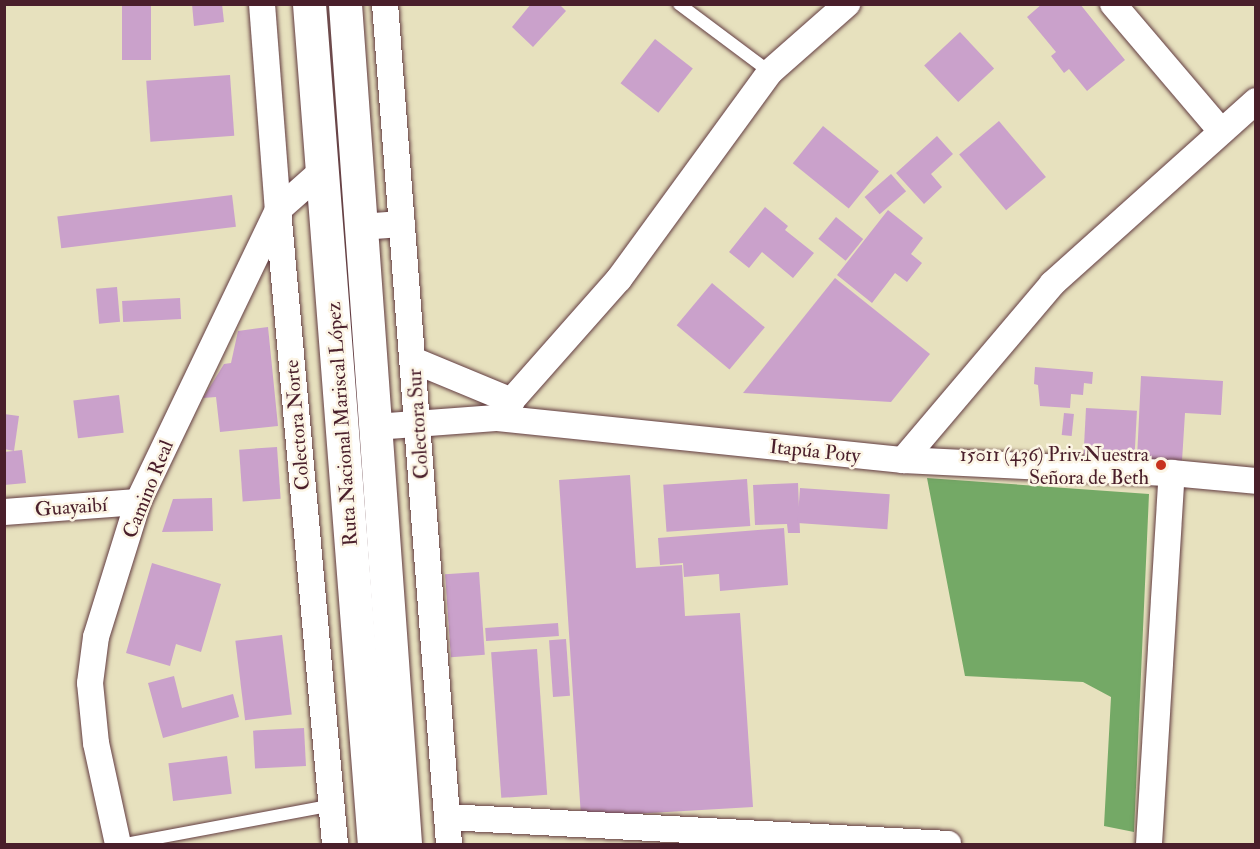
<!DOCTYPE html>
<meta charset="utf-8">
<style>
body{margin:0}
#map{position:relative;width:1260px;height:849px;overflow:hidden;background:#e7e1be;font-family:"IM FELL Double Pica",serif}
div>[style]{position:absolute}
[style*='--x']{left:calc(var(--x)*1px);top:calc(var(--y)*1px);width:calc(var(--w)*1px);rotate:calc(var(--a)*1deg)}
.forest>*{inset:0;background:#74a966}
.building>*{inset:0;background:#caa1cb;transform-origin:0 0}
.roads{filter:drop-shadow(0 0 2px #623c41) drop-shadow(0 0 2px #623c41)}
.service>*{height:12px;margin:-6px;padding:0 6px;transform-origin:6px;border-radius:6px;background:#fff}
.minor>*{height:26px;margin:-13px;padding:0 13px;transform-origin:13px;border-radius:13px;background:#fff}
.trunk>*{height:33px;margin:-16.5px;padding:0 16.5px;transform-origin:16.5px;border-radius:16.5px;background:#fff}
.dots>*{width:16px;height:16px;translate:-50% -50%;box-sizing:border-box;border:3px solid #fcf5e5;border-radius:50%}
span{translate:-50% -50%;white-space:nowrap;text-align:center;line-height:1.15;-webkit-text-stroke:5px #fcf5e5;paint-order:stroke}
.street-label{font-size:20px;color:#4a1f2b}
.poi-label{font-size:20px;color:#4a1f2b}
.right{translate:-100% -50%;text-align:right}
.frame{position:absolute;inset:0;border:6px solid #4a1f2b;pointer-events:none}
</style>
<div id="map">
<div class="forest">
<div style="clip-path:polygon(927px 478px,1149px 494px,1134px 832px,1104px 826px,1111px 697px,1083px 682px,965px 676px)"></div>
</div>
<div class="building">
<div style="left:122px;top:4px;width:29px;height:56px"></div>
<div style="clip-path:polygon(192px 4px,222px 4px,224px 22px,194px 26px)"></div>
<div style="clip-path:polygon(531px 4px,559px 4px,566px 11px,533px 47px,512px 27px)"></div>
<div style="clip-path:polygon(1042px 4px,1080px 4px,1125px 60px,1087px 91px,1069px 69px,1064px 73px,1051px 56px,1056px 52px,1027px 17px)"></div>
<div style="left:960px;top:32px;width:50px;height:49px;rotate:47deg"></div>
<div style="left:655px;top:39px;width:48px;height:56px;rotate:38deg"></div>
<div style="left:230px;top:75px;width:61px;height:84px;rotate:86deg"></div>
<div style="left:999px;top:121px;width:73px;height:52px;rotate:50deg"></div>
<div style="left:823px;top:126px;width:72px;height:48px;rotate:39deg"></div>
<div style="clip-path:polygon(937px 136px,953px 154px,931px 174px,942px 187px,924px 204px,896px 173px)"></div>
<div style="left:891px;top:174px;width:23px;height:35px;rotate:49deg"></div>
<div style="left:232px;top:195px;width:32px;height:176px;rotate:83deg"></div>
<div style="clip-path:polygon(765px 207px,788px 226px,785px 230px,814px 253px,793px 278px,762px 252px,749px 268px,729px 252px)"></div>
<div style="clip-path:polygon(888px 210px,923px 238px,911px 254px,922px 263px,907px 282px,895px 273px,872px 303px,837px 275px)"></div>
<div style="left:836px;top:217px;width:35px;height:28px;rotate:39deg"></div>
<div style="clip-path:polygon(835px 278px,930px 354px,891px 402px,743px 393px)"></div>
<div style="left:712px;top:283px;width:69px;height:55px;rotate:40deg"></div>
<div style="left:117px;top:287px;width:35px;height:21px;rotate:85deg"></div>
<div style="left:180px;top:298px;width:21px;height:58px;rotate:87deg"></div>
<div style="clip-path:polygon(268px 327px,278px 426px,220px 432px,216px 397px,203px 398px,224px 364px,231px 363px,238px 331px)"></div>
<div style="clip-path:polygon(1035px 367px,1093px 372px,1092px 384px,1084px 383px,1083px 395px,1071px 394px,1070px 408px,1040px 406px,1038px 385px,1034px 384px)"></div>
<div style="clip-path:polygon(1141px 376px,1223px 381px,1221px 415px,1185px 413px,1182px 461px,1137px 458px)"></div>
<div style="left:119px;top:395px;width:38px;height:46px;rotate:83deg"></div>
<div style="left:1086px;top:408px;width:51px;height:47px;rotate:3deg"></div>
<div style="left:1064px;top:413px;width:10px;height:22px;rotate:6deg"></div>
<div style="clip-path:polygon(4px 414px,19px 416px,14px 451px,4px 449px)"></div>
<div style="left:277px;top:447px;width:52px;height:38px;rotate:86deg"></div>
<div style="clip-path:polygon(22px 450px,26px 483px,4px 485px,4px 452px)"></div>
<div style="clip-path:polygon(630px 475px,636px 568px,682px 565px,685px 616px,740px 613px,753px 807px,581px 817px,559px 480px)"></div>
<div style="left:747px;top:479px;width:47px;height:84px;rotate:86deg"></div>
<div style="clip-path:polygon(798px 483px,800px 533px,788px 533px,787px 524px,755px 525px,753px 485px)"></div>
<div style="left:800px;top:488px;width:90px;height:35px;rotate:4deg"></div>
<div style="clip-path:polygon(212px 498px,213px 531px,162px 532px,173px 499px)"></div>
<div style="clip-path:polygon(784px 528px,788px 585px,720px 591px,719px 574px,684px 577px,683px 563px,660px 565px,658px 538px)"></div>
<div style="clip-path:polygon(152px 563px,221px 584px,201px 652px,176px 644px,170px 666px,126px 653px)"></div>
<div style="left:479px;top:572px;width:83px;height:34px;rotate:86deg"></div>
<div style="left:558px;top:623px;width:13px;height:73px;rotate:86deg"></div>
<div style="left:282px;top:635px;width:80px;height:47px;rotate:83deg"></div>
<div style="left:566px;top:639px;width:57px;height:17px;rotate:86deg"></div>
<div style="left:537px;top:649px;width:146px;height:46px;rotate:86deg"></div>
<div style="clip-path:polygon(174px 676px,182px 708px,233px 694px,239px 717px,163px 738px,148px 683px)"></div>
<div style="left:304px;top:728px;width:38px;height:51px;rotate:87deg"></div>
<div style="left:227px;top:756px;width:38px;height:59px;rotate:83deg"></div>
</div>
<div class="roads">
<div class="service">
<div style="--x:679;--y:4;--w:114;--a:36.8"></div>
<div style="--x:125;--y:844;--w:212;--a:-10.6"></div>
</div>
<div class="minor">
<div style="--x:262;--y:4;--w:207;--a:85.6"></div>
<div style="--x:278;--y:210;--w:637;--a:84.86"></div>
<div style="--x:385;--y:4;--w:842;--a:85.64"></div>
<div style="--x:1113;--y:4;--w:167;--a:49.6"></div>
<div style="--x:360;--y:227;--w:42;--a:-4.1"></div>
<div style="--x:413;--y:360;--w:107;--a:22.5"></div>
<div style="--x:496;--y:418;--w:186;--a:-48.5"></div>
<div style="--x:619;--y:279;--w:256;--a:-53.9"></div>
<div style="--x:770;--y:72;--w:103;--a:-41.4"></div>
<div style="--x:375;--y:427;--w:121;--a:-4.3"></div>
<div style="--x:496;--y:418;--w:409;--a:5.9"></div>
<div style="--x:903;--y:460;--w:269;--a:2.8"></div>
<div style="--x:1172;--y:473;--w:84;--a:5.4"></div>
<div style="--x:903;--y:460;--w:231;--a:-49.7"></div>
<div style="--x:1052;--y:284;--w:274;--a:-41.9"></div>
<div style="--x:4;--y:512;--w:134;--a:-4.3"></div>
<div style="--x:447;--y:817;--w:502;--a:3.08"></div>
<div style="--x:118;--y:844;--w:103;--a:-102.3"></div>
<div style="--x:96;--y:743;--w:60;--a:-95.7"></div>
<div style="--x:90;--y:683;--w:46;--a:-82.6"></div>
<div style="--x:96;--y:637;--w:141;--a:-72.7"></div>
<div style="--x:138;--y:502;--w:324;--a:-64.4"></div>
<div style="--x:278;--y:210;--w:59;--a:-41.6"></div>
<div style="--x:1149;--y:844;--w:372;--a:-86.5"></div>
</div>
<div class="trunk">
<div style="--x:309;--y:4;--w:843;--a:85.58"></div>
<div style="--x:345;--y:4;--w:842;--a:85.91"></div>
</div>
</div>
<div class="dots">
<div style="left:1161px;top:465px;background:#c8321e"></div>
</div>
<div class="street-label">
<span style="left:342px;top:424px;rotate:-94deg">Ruta Nacional Mariscal López</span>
<span style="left:418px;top:424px;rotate:-94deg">Colectora Sur</span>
<span style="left:297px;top:425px;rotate:-95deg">Colectora Norte</span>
<span style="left:815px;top:451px;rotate:6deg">Itapúa Poty</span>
<span style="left:148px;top:489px;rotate:-68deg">Camino Real</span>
<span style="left:71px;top:507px;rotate:-4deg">Guayaibí</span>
</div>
<div class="poi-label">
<span class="right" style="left:1149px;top:466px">15011 (436) Priv.Nuestra<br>Señora de Beth</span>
</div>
<div class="frame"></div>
</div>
